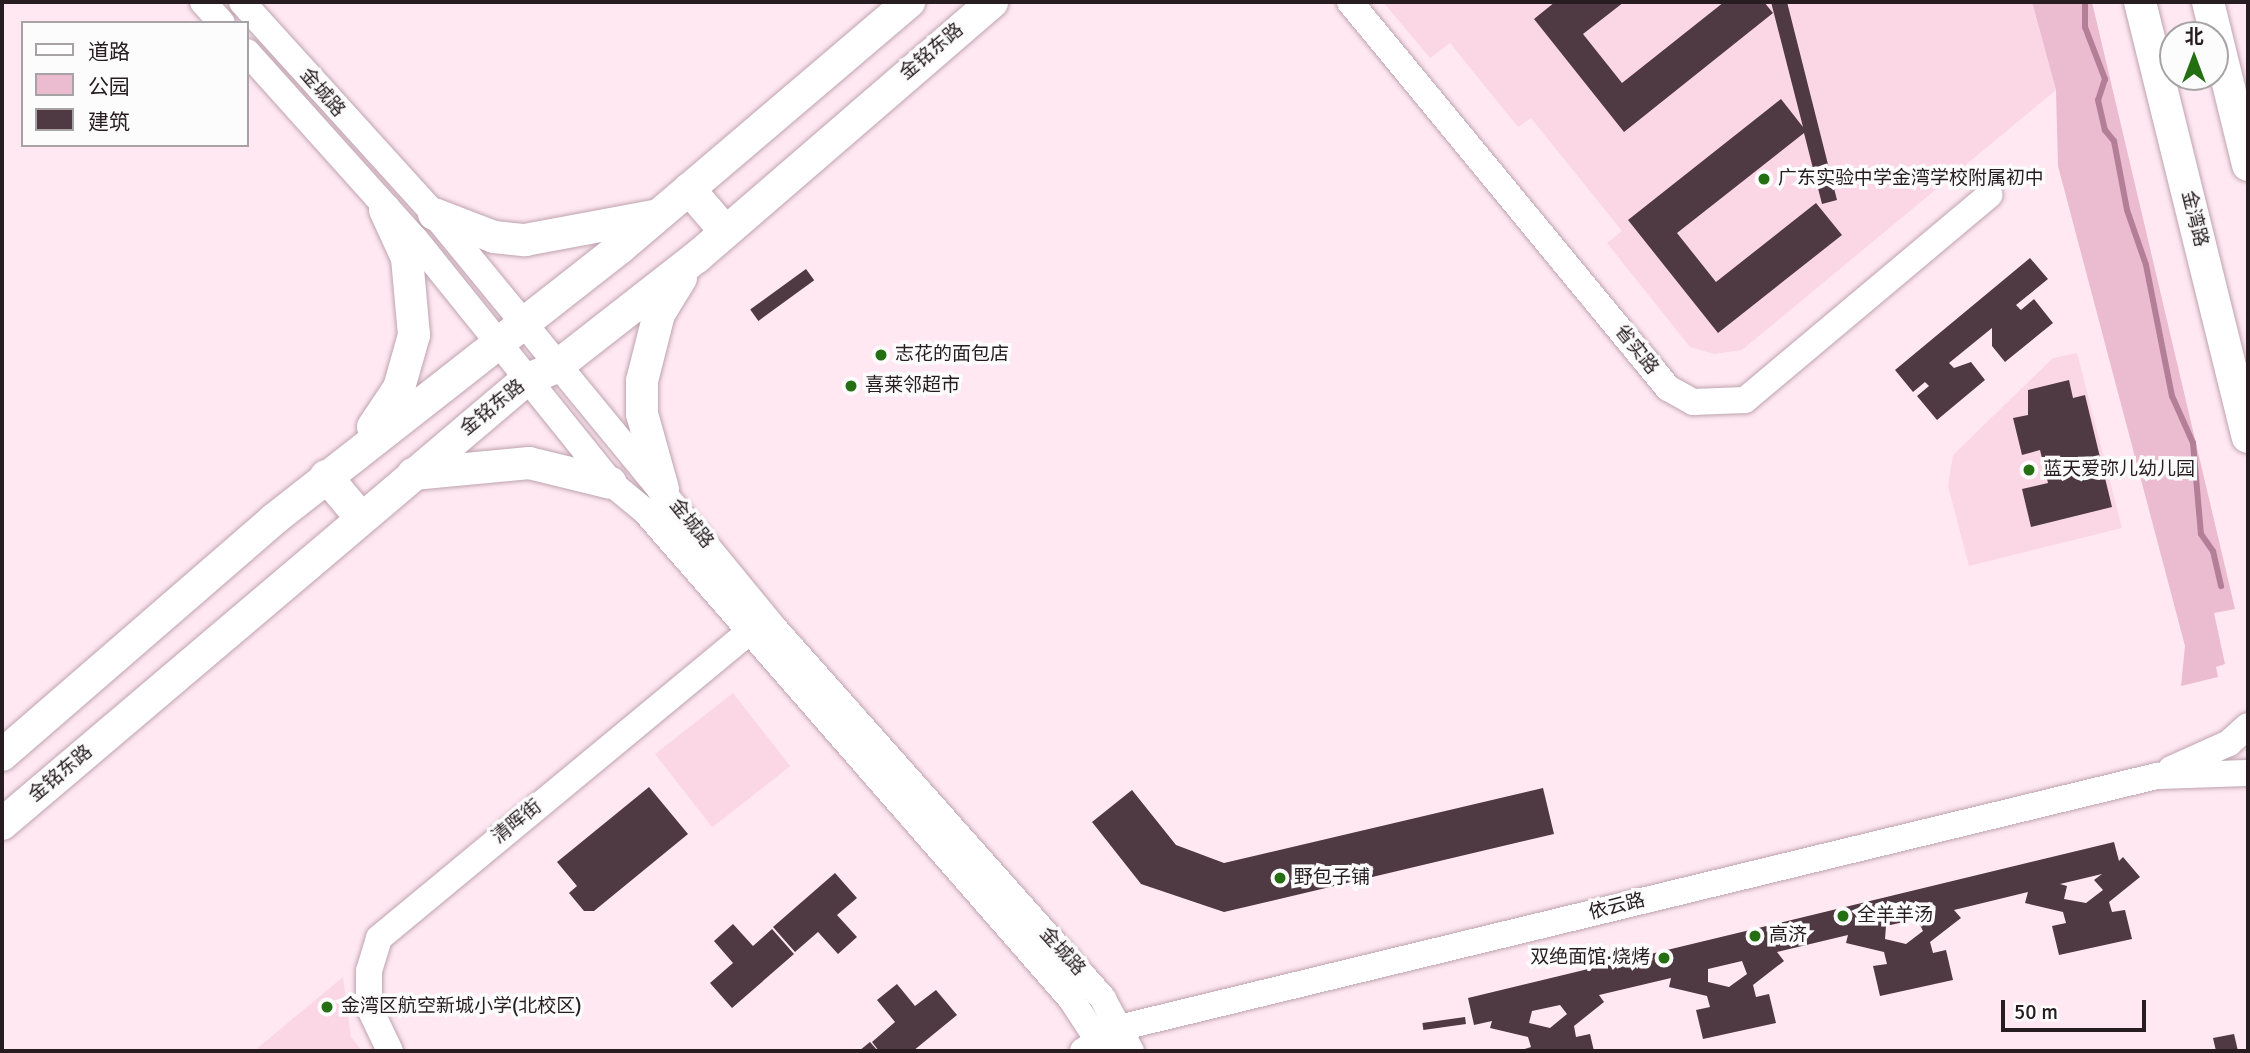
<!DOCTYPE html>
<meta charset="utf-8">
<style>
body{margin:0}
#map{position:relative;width:2250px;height:1053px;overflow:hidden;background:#ffe8f1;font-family:Signika,"Noto Sans SC",sans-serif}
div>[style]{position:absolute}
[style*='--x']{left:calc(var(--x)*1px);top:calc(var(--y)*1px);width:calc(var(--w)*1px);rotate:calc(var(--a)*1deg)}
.built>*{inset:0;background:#fbd7e6;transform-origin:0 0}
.green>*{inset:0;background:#ebbbd0}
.stream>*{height:6px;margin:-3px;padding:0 3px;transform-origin:3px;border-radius:3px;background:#b37f97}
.building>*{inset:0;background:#4f3943;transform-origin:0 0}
.roads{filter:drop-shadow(0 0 2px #bea3ae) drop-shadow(0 0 2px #bea3ae)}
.minor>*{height:26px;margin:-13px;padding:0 13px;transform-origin:13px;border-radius:13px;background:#fff}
.major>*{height:32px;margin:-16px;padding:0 16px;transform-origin:16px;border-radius:16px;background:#fff}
.dots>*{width:19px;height:19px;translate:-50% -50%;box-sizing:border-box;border:4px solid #fcfcfc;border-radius:50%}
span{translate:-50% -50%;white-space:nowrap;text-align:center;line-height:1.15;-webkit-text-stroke:7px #fcfcfc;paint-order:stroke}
.street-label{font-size:19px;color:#271d21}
.poi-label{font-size:19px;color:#271d21}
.left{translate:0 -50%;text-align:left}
.right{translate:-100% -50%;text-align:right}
.frame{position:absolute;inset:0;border:4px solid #271d21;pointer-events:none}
.legend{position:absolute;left:21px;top:21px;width:228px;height:126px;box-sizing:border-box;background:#fcfcfc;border:2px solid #a7a3a4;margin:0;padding:9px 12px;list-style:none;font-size:21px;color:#271d21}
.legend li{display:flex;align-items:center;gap:14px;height:35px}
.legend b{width:35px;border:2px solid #a7a3a4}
.north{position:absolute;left:2159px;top:21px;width:70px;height:70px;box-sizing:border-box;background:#fcfcfc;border:2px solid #a7a3a4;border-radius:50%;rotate:0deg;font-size:19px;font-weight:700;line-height:28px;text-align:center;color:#271d21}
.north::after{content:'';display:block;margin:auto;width:24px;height:32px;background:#246f12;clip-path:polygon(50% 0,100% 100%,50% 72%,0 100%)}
.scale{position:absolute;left:2001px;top:1000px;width:145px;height:32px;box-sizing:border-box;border:4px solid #271d21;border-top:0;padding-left:9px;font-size:21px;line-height:24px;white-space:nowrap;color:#271d21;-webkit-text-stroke:5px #fcfcfc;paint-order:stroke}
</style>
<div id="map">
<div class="built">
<div style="clip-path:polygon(1383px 2px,2032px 2px,2056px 90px,1742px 350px,1714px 354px,1690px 347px,1607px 243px,1622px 231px,1531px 118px,1518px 127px,1450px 43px,1430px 58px)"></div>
<div style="clip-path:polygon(2077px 353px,2122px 528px,1969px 566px,1948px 486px,1953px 455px,2053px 358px)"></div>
<div style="left:733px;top:693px;width:93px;height:99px;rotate:52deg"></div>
<div style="clip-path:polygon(343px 977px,351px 1037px,362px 1051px,254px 1051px)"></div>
</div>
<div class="green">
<div style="clip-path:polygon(2032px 2px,2092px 2px,2235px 609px,2214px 613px,2225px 664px,2216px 667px,2218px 677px,2181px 686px,2185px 646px,2058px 166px,2056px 90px)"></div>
</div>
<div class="stream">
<div style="--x:2085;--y:2;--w:25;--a:90"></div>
<div style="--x:2085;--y:27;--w:56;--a:69"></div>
<div style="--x:2105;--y:79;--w:22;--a:108"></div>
<div style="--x:2098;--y:100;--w:31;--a:77"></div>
<div style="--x:2105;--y:130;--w:14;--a:51"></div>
<div style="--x:2114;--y:141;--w:70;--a:79.3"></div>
<div style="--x:2127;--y:210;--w:58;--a:70.9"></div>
<div style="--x:2146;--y:265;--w:134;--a:78.8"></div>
<div style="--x:2172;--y:396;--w:51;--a:65.9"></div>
<div style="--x:2193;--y:443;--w:91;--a:85"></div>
<div style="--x:2201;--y:534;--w:21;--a:55"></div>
<div style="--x:2213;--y:551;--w:36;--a:77"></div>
</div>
<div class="building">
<div style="clip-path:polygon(1555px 2px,1624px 2px,1583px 34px,1622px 83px,1724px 2px,1764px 2px,1773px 13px,1624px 132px,1534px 19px)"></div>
<div style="clip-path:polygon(1771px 2px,1787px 2px,1837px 200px,1822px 204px,1804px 133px,1677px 233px,1716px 282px,1816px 203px,1842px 235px,1718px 333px,1628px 220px,1781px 99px,1803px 127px)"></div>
<div style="clip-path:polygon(2030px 258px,2048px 279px,2016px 305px,2021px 310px,2034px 299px,2053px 323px,2005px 362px,1992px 346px,1992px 328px,1949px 363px,1954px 368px,1971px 362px,1985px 380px,1937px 420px,1917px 396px,1929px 386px,1925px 382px,1913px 392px,1895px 370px)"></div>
<div style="left:806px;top:269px;width:14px;height:69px;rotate:54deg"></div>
<div style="clip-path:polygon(2069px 380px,2073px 398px,2085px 395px,2112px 507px,2031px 527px,2022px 489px,2048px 483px,2040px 450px,2022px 455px,2013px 418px,2028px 415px,2028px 390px)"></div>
<div style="clip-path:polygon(649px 787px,688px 834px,594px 911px,584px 911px,569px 893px,577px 886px,557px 862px)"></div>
<div style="clip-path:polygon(1543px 788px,1554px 834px,1224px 912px,1141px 884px,1092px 822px,1132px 790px,1176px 845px,1224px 863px)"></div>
<div style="clip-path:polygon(evenodd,2114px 842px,2119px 861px,2123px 857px,2140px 877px,2109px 902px,2112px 912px,2125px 910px,2132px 939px,2059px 955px,2052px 926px,2066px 923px,2063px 912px,2025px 903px,2028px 892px,1954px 910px,1961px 918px,1930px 942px,1933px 953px,1946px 950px,1953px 980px,1880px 996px,1873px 966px,1887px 964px,1884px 952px,1846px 943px,1848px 935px,1777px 952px,1784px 961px,1753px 985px,1756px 997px,1769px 994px,1776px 1023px,1703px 1039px,1696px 1010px,1710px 1007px,1707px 996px,1669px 987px,1671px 978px,1599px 995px,1604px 1002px,1574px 1026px,1576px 1037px,1590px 1034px,1594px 1051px,1518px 1051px,1531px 1047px,1528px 1037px,1490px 1028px,1492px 1021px,1474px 1025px,1468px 998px,2114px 842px,2102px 874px,2094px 880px,2103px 890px,2086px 903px,2064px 899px,2067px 886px,2060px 884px,2102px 874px,2114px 842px,1917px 919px,1923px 931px,1906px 944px,1885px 939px,1886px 926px,1917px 919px,2114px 842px,1742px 961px,1747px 974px,1729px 987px,1708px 982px,1708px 969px,1742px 961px,2114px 842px,1560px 1005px,1567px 1014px,1550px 1028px,1529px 1023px,1532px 1011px,1560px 1005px)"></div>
<div style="clip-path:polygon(835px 873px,857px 898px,837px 915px,857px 937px,838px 954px,818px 932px,795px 952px,773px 927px)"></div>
<div style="clip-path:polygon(733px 924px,753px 946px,772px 929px,794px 954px,732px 1008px,710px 983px,733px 963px,714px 941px)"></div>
<div style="clip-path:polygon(897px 984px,915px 1006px,936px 990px,957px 1015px,913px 1051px,879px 1051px,872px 1042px,895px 1022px,877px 1000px)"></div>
<div style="left:1465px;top:1017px;width:7px;height:43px;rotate:82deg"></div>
<div style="clip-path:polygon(2234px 1034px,2238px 1051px,2216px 1051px,2213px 1038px)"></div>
<div style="clip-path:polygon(870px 1042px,878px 1051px,859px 1051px)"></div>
</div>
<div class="roads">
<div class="minor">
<div style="--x:203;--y:2;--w:28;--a:48"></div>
<div style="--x:242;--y:2;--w:286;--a:47.8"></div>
<div style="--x:434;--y:214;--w:537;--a:50.59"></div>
<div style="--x:775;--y:629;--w:494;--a:48.4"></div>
<div style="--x:1103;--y:999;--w:59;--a:61.7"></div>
<div style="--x:1350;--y:2;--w:500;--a:50.52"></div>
<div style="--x:1668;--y:388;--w:29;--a:29"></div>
<div style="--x:1693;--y:402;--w:52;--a:-2.2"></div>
<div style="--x:1745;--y:400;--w:319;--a:-40"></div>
<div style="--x:247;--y:52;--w:251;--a:48.1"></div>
<div style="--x:415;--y:239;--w:313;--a:51.2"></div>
<div style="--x:611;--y:483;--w:44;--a:39.5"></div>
<div style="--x:645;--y:511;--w:648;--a:48.88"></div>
<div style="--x:1071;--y:999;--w:62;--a:56.8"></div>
<div style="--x:2171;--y:769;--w:64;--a:-24.1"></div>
<div style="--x:2229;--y:743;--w:25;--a:-42"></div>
<div style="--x:390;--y:1051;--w:49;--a:-115.5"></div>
<div style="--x:369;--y:1007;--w:36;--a:-90"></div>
<div style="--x:369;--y:971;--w:34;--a:-73"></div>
<div style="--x:379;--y:938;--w:480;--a:-39.6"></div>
<div style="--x:1083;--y:1051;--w:43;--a:-32.6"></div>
<div style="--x:1119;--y:1028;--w:1068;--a:-13.65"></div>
<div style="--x:2157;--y:776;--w:91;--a:-1.9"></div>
</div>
<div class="major">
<div style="--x:2140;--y:2;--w:448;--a:76.1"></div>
<div style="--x:2208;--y:2;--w:168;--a:76.2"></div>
<div style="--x:689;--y:189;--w:55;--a:49.4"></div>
<div style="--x:434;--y:214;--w:64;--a:21"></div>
<div style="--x:494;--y:237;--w:31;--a:6"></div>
<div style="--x:525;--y:240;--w:135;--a:-10.6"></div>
<div style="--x:373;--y:427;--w:47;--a:-56.3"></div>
<div style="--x:399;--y:388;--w:55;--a:-74.2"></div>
<div style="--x:414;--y:335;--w:77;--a:-95.2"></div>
<div style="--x:407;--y:258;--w:53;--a:-114.6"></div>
<div style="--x:413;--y:474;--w:117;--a:-5.4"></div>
<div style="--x:529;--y:463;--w:84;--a:13.7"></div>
<div style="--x:326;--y:476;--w:55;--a:50.2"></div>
<div style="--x:663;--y:489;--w:78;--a:-105.6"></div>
<div style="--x:642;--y:414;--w:33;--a:-90"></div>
<div style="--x:642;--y:381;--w:69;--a:-75.8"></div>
<div style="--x:659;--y:314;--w:42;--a:-58.6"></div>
<div style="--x:2;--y:755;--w:359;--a:-40.9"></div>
<div style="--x:273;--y:520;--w:441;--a:-38.1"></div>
<div style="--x:620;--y:248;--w:380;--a:-40.4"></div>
<div style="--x:2;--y:824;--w:687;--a:-40.28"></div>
<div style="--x:526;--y:380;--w:33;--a:-23"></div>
<div style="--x:556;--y:367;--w:179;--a:-38"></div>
<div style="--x:697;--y:257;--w:390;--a:-40.8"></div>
</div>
</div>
<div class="dots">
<div style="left:1764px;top:179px;background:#246f12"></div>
<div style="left:881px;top:355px;background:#246f12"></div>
<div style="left:851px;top:386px;background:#246f12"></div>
<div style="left:2029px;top:470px;background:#246f12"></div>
<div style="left:1280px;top:878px;background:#246f12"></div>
<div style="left:1843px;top:916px;background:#246f12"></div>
<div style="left:1755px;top:936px;background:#246f12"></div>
<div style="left:1664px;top:958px;background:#246f12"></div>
<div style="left:327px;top:1007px;background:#246f12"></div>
</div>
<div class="street-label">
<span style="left:932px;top:52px;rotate:-40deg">金铭东路</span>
<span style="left:322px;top:93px;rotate:49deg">金城路</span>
<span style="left:2194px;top:219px;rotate:76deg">金湾路</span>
<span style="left:1636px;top:350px;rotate:51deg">省实路</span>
<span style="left:493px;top:408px;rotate:-39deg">金铭东路</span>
<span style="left:691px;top:524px;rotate:51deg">金城路</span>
<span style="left:61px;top:774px;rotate:-40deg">金铭东路</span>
<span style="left:517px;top:822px;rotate:-39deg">清晖街</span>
<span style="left:1617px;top:907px;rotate:-14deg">依云路</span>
<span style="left:1062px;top:952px;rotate:48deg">金城路</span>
</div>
<div class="poi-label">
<span class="left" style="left:1778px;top:179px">广东实验中学金湾学校附属初中</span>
<span class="left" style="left:895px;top:355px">志花的面包店</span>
<span class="left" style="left:865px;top:386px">喜莱邻超市</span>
<span class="left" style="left:2043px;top:470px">蓝天爱弥儿幼儿园</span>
<span class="left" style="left:1294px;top:878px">野包子铺</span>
<span class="left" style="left:1857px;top:916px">全羊羊汤</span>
<span class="left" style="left:1769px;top:936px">高济</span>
<span class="right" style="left:1650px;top:958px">双绝面馆·烧烤</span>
<span class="left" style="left:341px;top:1007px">金湾区航空新城小学(北校区)</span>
</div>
<div class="frame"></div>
<ul class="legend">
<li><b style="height:9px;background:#fff"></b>道路</li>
<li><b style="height:19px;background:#ebbbd0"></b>公园</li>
<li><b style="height:19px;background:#4f3943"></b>建筑</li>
</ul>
<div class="north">北</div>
<div class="scale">50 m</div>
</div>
